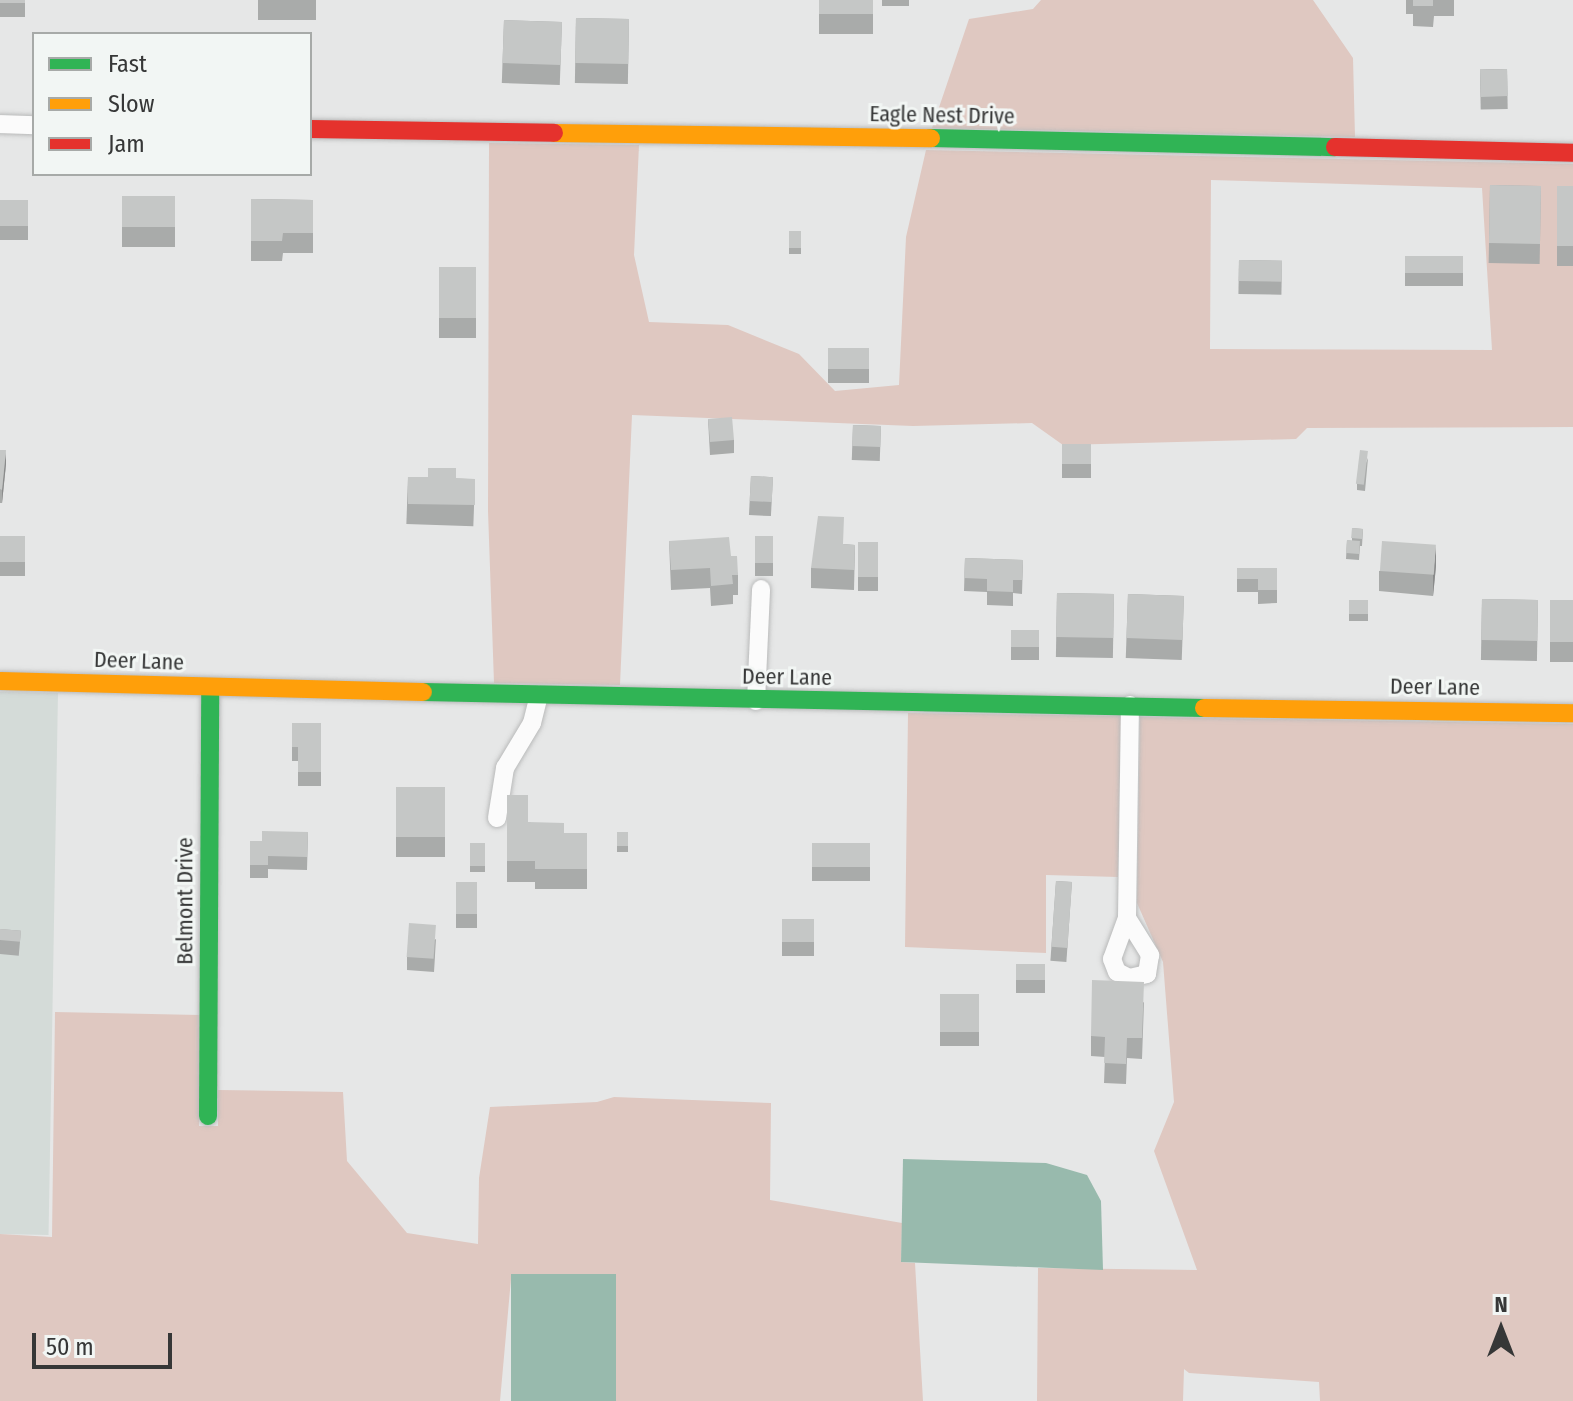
<!DOCTYPE html>
<style>
body{margin:0}
#map{position:relative;width:1573px;height:1401px;overflow:hidden;background:#e6e7e7;font-family:"Fira Sans Condensed",sans-serif}
div>[style]{position:absolute}
[style*='--x']{left:calc(var(--x)*1px);top:calc(var(--y)*1px);width:calc(var(--w)*1px);rotate:calc(var(--a)*1deg)}
.built>*{inset:0;background:#d4dbd8;transform-origin:0 0}
.green>*{inset:0;background:#dfc8c1}
.water>*{inset:0;background:#98baad;transform-origin:0 0}
.roads{filter:drop-shadow(0 0 2px #b9baba) drop-shadow(0 0 2px #b9baba)}
.street>*{height:18px;margin:-9px;padding:0 9px;transform-origin:9px;border-radius:9px;background:#fbfbfb}
.fast>*{height:18px;margin:-9px;padding:0 9px;transform-origin:9px;border-radius:9px;background:#30b455}
.slow>*{height:18px;margin:-9px;padding:0 9px;transform-origin:9px;border-radius:9px;background:#ff9f0a}
.jam>*{height:18px;margin:-9px;padding:0 9px;transform-origin:9px;border-radius:9px;background:#e5322d}
.wall>*{inset:0;background:#a9abaa;transform-origin:0 0}
.shaded-wall>*{inset:0;background:#8a8b8b}
.building>*{inset:0;background:#c5c7c6;transform-origin:0 0}
span{translate:-50% -50%;white-space:nowrap;text-align:center;line-height:1.15;-webkit-text-stroke:6px #f2f6f4;paint-order:stroke}
.street-label{font-size:22px;color:#363737}
.legend{position:absolute;left:32px;top:32px;width:280px;height:144px;box-sizing:border-box;background:#f2f6f4;border:2px solid #a7aaa8;margin:0;padding:10px 14px;list-style:none;font-size:24px;color:#363737}
.legend li{display:flex;align-items:center;gap:16px;height:40px}
.legend b{width:40px;border:2px solid #a7aaa8}
.north{position:absolute;left:1461px;top:1289px;width:80px;height:80px;-webkit-text-stroke:6px #f2f6f4;paint-order:stroke;rotate:0deg;font-size:22px;font-weight:700;line-height:32px;text-align:center;color:#363737}
.north::after{content:'';display:block;margin:auto;width:28px;height:36px;background:#363737;clip-path:polygon(50% 0,100% 100%,50% 72%,0 100%)}
.scale{position:absolute;left:32px;top:1333px;width:140px;height:36px;box-sizing:border-box;border:4px solid #363737;border-top:0;padding-left:10px;font-size:24px;line-height:28px;white-space:nowrap;color:#363737;-webkit-text-stroke:6px #f2f6f4;paint-order:stroke}
</style>
<div id="map">
<div class="built">
<div style="left:0;top:692px;width:58px;height:542px;rotate:1deg"></div>
</div>
<div class="green">
<div style="clip-path:polygon(1041px 0,1313px 0,1353px 58px,1355px 137px,932px 128px,969px 19px,1033px 9px)"></div>
<div style="clip-path:polygon(evenodd,489px 143px,639px 145px,634px 255px,649px 322px,728px 325px,799px 354px,835px 391px,899px 385px,906px 237px,926px 150px,1573px 164px,1573px 427px,1307px 428px,1296px 439px,1063px 445px,1032px 423px,913px 426px,632px 415px,620px 685px,494px 683px,488px 511px,489px 143px,1211px 180px,1482px 188px,1492px 350px,1210px 349px,1211px 180px)"></div>
<div style="clip-path:polygon(908px 713px,1121px 716px,1118px 877px,1046px 875px,1046px 953px,905px 947px)"></div>
<div style="clip-path:polygon(1140px 717px,1573px 724px,1573px 1401px,1320px 1401px,1319px 1382px,1189px 1373px,1184px 1369px,1183px 1401px,1037px 1401px,1038px 1268px,1197px 1270px,1154px 1151px,1174px 1102px,1163px 962px,1137px 903px)"></div>
<div style="clip-path:polygon(55px 1012px,199px 1015px,199px 1126px,218px 1126px,218px 1090px,343px 1092px,347px 1161px,407px 1233px,478px 1244px,479px 1178px,490px 1107px,597px 1102px,614px 1097px,771px 1103px,770px 1200px,902px 1223px,901px 1262px,915px 1263px,923px 1401px,616px 1401px,615px 1274px,511px 1279px,500px 1401px,0 1401px,0 1234px,52px 1237px)"></div>
</div>
<div class="water">
<div style="clip-path:polygon(903px 1159px,1046px 1163px,1087px 1175px,1101px 1201px,1103px 1270px,901px 1262px)"></div>
<div style="left:616px;top:1274px;width:127px;height:105px;rotate:90deg"></div>
</div>
<div class="roads">
<div class="street">
<div style="--x:0;--y:124;--w:34;--a:2"></div>
<div style="--x:756;--y:701;--w:112;--a:-87.4"></div>
<div style="--x:497;--y:818;--w:51;--a:-80.9"></div>
<div style="--x:505;--y:768;--w:52;--a:-59"></div>
<div style="--x:532;--y:723;--w:29;--a:-76"></div>
<div style="--x:1127;--y:918;--w:44;--a:58.1"></div>
<div style="--x:1150;--y:955;--w:19;--a:99"></div>
<div style="--x:1147;--y:974;--w:18;--a:167"></div>
<div style="--x:1129;--y:978;--w:13;--a:-153"></div>
<div style="--x:1117;--y:972;--w:14;--a:-111"></div>
<div style="--x:1112;--y:959;--w:44;--a:-69.9"></div>
<div style="--x:1127;--y:918;--w:213;--a:-89.2"></div>
</div>
<div class="fast">
<div style="--x:931;--y:138;--w:404;--a:1.3"></div>
<div style="--x:423;--y:692;--w:781;--a:1.17"></div>
<div style="--x:208;--y:1116;--w:429;--a:-89.7"></div>
</div>
<div class="slow">
<div style="--x:554;--y:133;--w:377;--a:0.8"></div>
<div style="--x:0;--y:681;--w:423;--a:1.5"></div>
<div style="--x:1204;--y:708;--w:369;--a:0.8"></div>
</div>
<div class="jam">
<div style="--x:310;--y:129;--w:244;--a:0.9"></div>
<div style="--x:1335;--y:147;--w:238;--a:1.4"></div>
</div>
</div>
<div class="wall">
<div style="left:0;top:0;width:25px;height:17px"></div>
<div style="left:258px;top:0;width:58px;height:20px"></div>
<div style="left:819px;top:0;width:54px;height:34px"></div>
<div style="left:882px;top:0;width:27px;height:6px"></div>
<div style="clip-path:polygon(1406px 0,1454px 0,1454px 16px,1434px 16px,1433px 27px,1413px 26px,1413px 14px,1406px 14px)"></div>
<div style="left:576px;top:18px;width:53px;height:65px;rotate:1deg"></div>
<div style="left:504px;top:20px;width:58px;height:63px;rotate:2deg"></div>
<div style="left:1507px;top:69px;width:40px;height:27px;rotate:89deg"></div>
<div style="left:1490px;top:185px;width:51px;height:78px;rotate:1deg"></div>
<div style="left:1557px;top:186px;width:16px;height:80px"></div>
<div style="left:122px;top:196px;width:53px;height:51px"></div>
<div style="clip-path:polygon(251px 199px,313px 200px,313px 253px,283px 253px,282px 261px,251px 261px)"></div>
<div style="left:0;top:200px;width:28px;height:40px"></div>
<div style="left:789px;top:231px;width:12px;height:23px"></div>
<div style="left:1405px;top:256px;width:58px;height:30px"></div>
<div style="left:1239px;top:260px;width:43px;height:34px;rotate:1deg"></div>
<div style="left:476px;top:267px;width:71px;height:37px;rotate:90deg"></div>
<div style="left:828px;top:348px;width:41px;height:35px"></div>
<div style="clip-path:polygon(708px 419px,734px 440px,734px 453px,710px 455px)"></div>
<div style="left:853px;top:425px;width:28px;height:35px;rotate:2deg"></div>
<div style="left:1062px;top:444px;width:29px;height:34px"></div>
<div style="clip-path:polygon(0 450px,6px 464px,2px 503px,0 503px)"></div>
<div style="clip-path:polygon(1368px 458px,1365px 491px,1357px 490px,1357px 484px)"></div>
<div style="left:751px;top:476px;width:22px;height:39px;rotate:3deg"></div>
<div style="left:408px;top:477px;width:67px;height:47px;rotate:2deg"></div>
<div style="clip-path:polygon(1352px 528px,1363px 529px,1362px 546px,1360px 546px,1359px 560px,1346px 559px,1347px 540px,1352px 541px)"></div>
<div style="left:0;top:536px;width:25px;height:40px"></div>
<div style="left:755px;top:536px;width:18px;height:40px"></div>
<div style="clip-path:polygon(669px 541px,731px 556px,738px 575px,738px 595px,733px 595px,733px 604px,711px 606px,710px 588px,671px 590px)"></div>
<div style="left:858px;top:542px;width:20px;height:49px"></div>
<div style="clip-path:polygon(843px 544px,855px 545px,854px 590px,811px 588px,811px 568px)"></div>
<div style="clip-path:polygon(965px 558px,1023px 560px,1022px 594px,1013px 593px,1013px 606px,987px 605px,987px 592px,964px 591px)"></div>
<div style="clip-path:polygon(1436px 566px,1433px 596px,1379px 591px,1379px 571px)"></div>
<div style="clip-path:polygon(1237px 568px,1277px 568px,1277px 603px,1258px 604px,1258px 592px,1237px 592px)"></div>
<div style="left:1057px;top:593px;width:57px;height:64px;rotate:1deg"></div>
<div style="left:1128px;top:594px;width:56px;height:64px;rotate:2deg"></div>
<div style="left:1482px;top:599px;width:56px;height:61px;rotate:1deg"></div>
<div style="left:1349px;top:600px;width:19px;height:21px"></div>
<div style="left:1550px;top:600px;width:23px;height:62px"></div>
<div style="left:1011px;top:630px;width:28px;height:30px"></div>
<div style="clip-path:polygon(292px 723px,321px 723px,321px 786px,298px 786px,298px 761px,292px 761px)"></div>
<div style="left:396px;top:787px;width:49px;height:70px"></div>
<div style="clip-path:polygon(507px 795px,528px 822px,564px 833px,587px 833px,587px 889px,535px 889px,535px 882px,507px 882px)"></div>
<div style="clip-path:polygon(308px 832px,307px 870px,268px 869px,268px 878px,250px 878px,250px 841px,262px 841px)"></div>
<div style="left:617px;top:832px;width:11px;height:20px"></div>
<div style="left:470px;top:843px;width:15px;height:29px"></div>
<div style="left:812px;top:843px;width:58px;height:38px"></div>
<div style="left:1056px;top:881px;width:16px;height:80px;rotate:4deg"></div>
<div style="left:456px;top:882px;width:21px;height:46px"></div>
<div style="left:782px;top:919px;width:32px;height:37px"></div>
<div style="left:0;top:929px;width:21px;height:25px;rotate:5deg"></div>
<div style="clip-path:polygon(436px 939px,434px 972px,407px 970px,407px 957px)"></div>
<div style="left:1016px;top:964px;width:29px;height:29px"></div>
<div style="left:940px;top:994px;width:39px;height:52px"></div>
<div style="clip-path:polygon(1144px 1002px,1142px 1059px,1127px 1058px,1126px 1084px,1104px 1083px,1105px 1057px,1091px 1056px,1091px 1036px)"></div>
</div>
<div class="shaded-wall">
<div style="clip-path:polygon(6px 450px,6px 464px,2px 503px,2px 490px)"></div>
<div style="clip-path:polygon(1436px 545px,1436px 566px,1433px 596px,1433px 575px)"></div>
</div>
<div class="building">
<div style="left:0;top:0;width:25px;height:3px"></div>
<div style="left:819px;top:0;width:54px;height:14px"></div>
<div style="left:1413px;top:0;width:20px;height:6px"></div>
<div style="left:576px;top:18px;width:53px;height:45px;rotate:1deg"></div>
<div style="left:504px;top:20px;width:58px;height:43px;rotate:2deg"></div>
<div style="left:1507px;top:69px;width:27px;height:27px;rotate:88deg"></div>
<div style="left:1490px;top:185px;width:51px;height:58px;rotate:1deg"></div>
<div style="left:1557px;top:186px;width:16px;height:60px"></div>
<div style="left:122px;top:196px;width:53px;height:31px"></div>
<div style="clip-path:polygon(251px 199px,313px 200px,313px 233px,283px 233px,282px 241px,251px 241px)"></div>
<div style="left:0;top:200px;width:28px;height:26px"></div>
<div style="left:789px;top:231px;width:12px;height:17px"></div>
<div style="left:1405px;top:256px;width:58px;height:17px"></div>
<div style="left:1239px;top:260px;width:43px;height:21px;rotate:1deg"></div>
<div style="left:476px;top:267px;width:51px;height:37px;rotate:90deg"></div>
<div style="left:828px;top:348px;width:41px;height:21px"></div>
<div style="left:732px;top:417px;width:23px;height:24px;rotate:85deg"></div>
<div style="left:853px;top:425px;width:28px;height:21px;rotate:2deg"></div>
<div style="left:1062px;top:444px;width:29px;height:20px"></div>
<div style="clip-path:polygon(0 450px,6px 450px,2px 490px,0 489px)"></div>
<div style="left:1360px;top:450px;width:8px;height:34px;rotate:7deg"></div>
<div style="clip-path:polygon(428px 468px,456px 468px,456px 478px,475px 479px,475px 505px,408px 504px,408px 477px,428px 477px)"></div>
<div style="left:751px;top:476px;width:22px;height:25px;rotate:3deg"></div>
<div style="clip-path:polygon(818px 516px,844px 517px,843px 544px,855px 545px,854px 570px,811px 568px)"></div>
<div style="left:1352px;top:528px;width:11px;height:10px;rotate:5deg"></div>
<div style="left:0;top:536px;width:25px;height:26px"></div>
<div style="left:755px;top:536px;width:18px;height:27px"></div>
<div style="clip-path:polygon(729px 537px,731px 556px,737px 556px,738px 575px,732px 575px,733px 584px,711px 586px,710px 568px,671px 570px,669px 541px)"></div>
<div style="left:1347px;top:540px;width:13px;height:13px;rotate:4deg"></div>
<div style="left:1382px;top:541px;width:54px;height:30px;rotate:4deg"></div>
<div style="left:858px;top:542px;width:20px;height:35px"></div>
<div style="clip-path:polygon(965px 558px,1023px 560px,1022px 580px,1013px 580px,1013px 592px,987px 591px,987px 579px,964px 578px)"></div>
<div style="clip-path:polygon(1237px 568px,1277px 568px,1277px 590px,1258px 590px,1258px 579px,1237px 579px)"></div>
<div style="left:1057px;top:593px;width:57px;height:44px;rotate:1deg"></div>
<div style="left:1128px;top:594px;width:56px;height:44px;rotate:2deg"></div>
<div style="left:1482px;top:599px;width:56px;height:41px;rotate:1deg"></div>
<div style="left:1349px;top:600px;width:19px;height:14px"></div>
<div style="left:1550px;top:600px;width:23px;height:42px"></div>
<div style="left:1011px;top:630px;width:28px;height:17px"></div>
<div style="clip-path:polygon(292px 723px,321px 723px,321px 772px,298px 772px,298px 747px,292px 747px)"></div>
<div style="left:396px;top:787px;width:49px;height:50px"></div>
<div style="clip-path:polygon(507px 795px,528px 795px,528px 822px,564px 823px,564px 833px,587px 833px,587px 869px,535px 869px,535px 861px,507px 861px)"></div>
<div style="clip-path:polygon(262px 831px,308px 832px,307px 857px,268px 856px,268px 865px,250px 865px,250px 841px,262px 841px)"></div>
<div style="left:617px;top:832px;width:11px;height:14px"></div>
<div style="left:470px;top:843px;width:15px;height:23px"></div>
<div style="left:812px;top:843px;width:58px;height:24px"></div>
<div style="left:1056px;top:881px;width:16px;height:66px;rotate:4deg"></div>
<div style="left:456px;top:882px;width:21px;height:32px"></div>
<div style="left:782px;top:919px;width:32px;height:23px"></div>
<div style="left:409px;top:923px;width:27px;height:34px;rotate:4deg"></div>
<div style="left:0;top:929px;width:21px;height:11px;rotate:5deg"></div>
<div style="left:1016px;top:964px;width:29px;height:16px"></div>
<div style="clip-path:polygon(1092px 980px,1144px 982px,1142px 1038px,1127px 1038px,1126px 1064px,1104px 1063px,1105px 1037px,1091px 1036px)"></div>
<div style="left:940px;top:994px;width:39px;height:38px"></div>
</div>
<div class="street-label">
<span style="left:942px;top:115px;rotate:1deg">Eagle Nest Drive</span>
<span style="left:139px;top:661px;rotate:2deg">Deer Lane</span>
<span style="left:787px;top:677px;rotate:1deg">Deer Lane</span>
<span style="left:1435px;top:687px;rotate:1deg">Deer Lane</span>
<span style="left:185px;top:901px;rotate:-90deg">Belmont Drive</span>
</div>
<ul class="legend">
<li><b style="height:10px;background:#30b455"></b>Fast</li>
<li><b style="height:10px;background:#ff9f0a"></b>Slow</li>
<li><b style="height:10px;background:#e5322d"></b>Jam</li>
</ul>
<div class="north">N</div>
<div class="scale">50 m</div>
</div>
